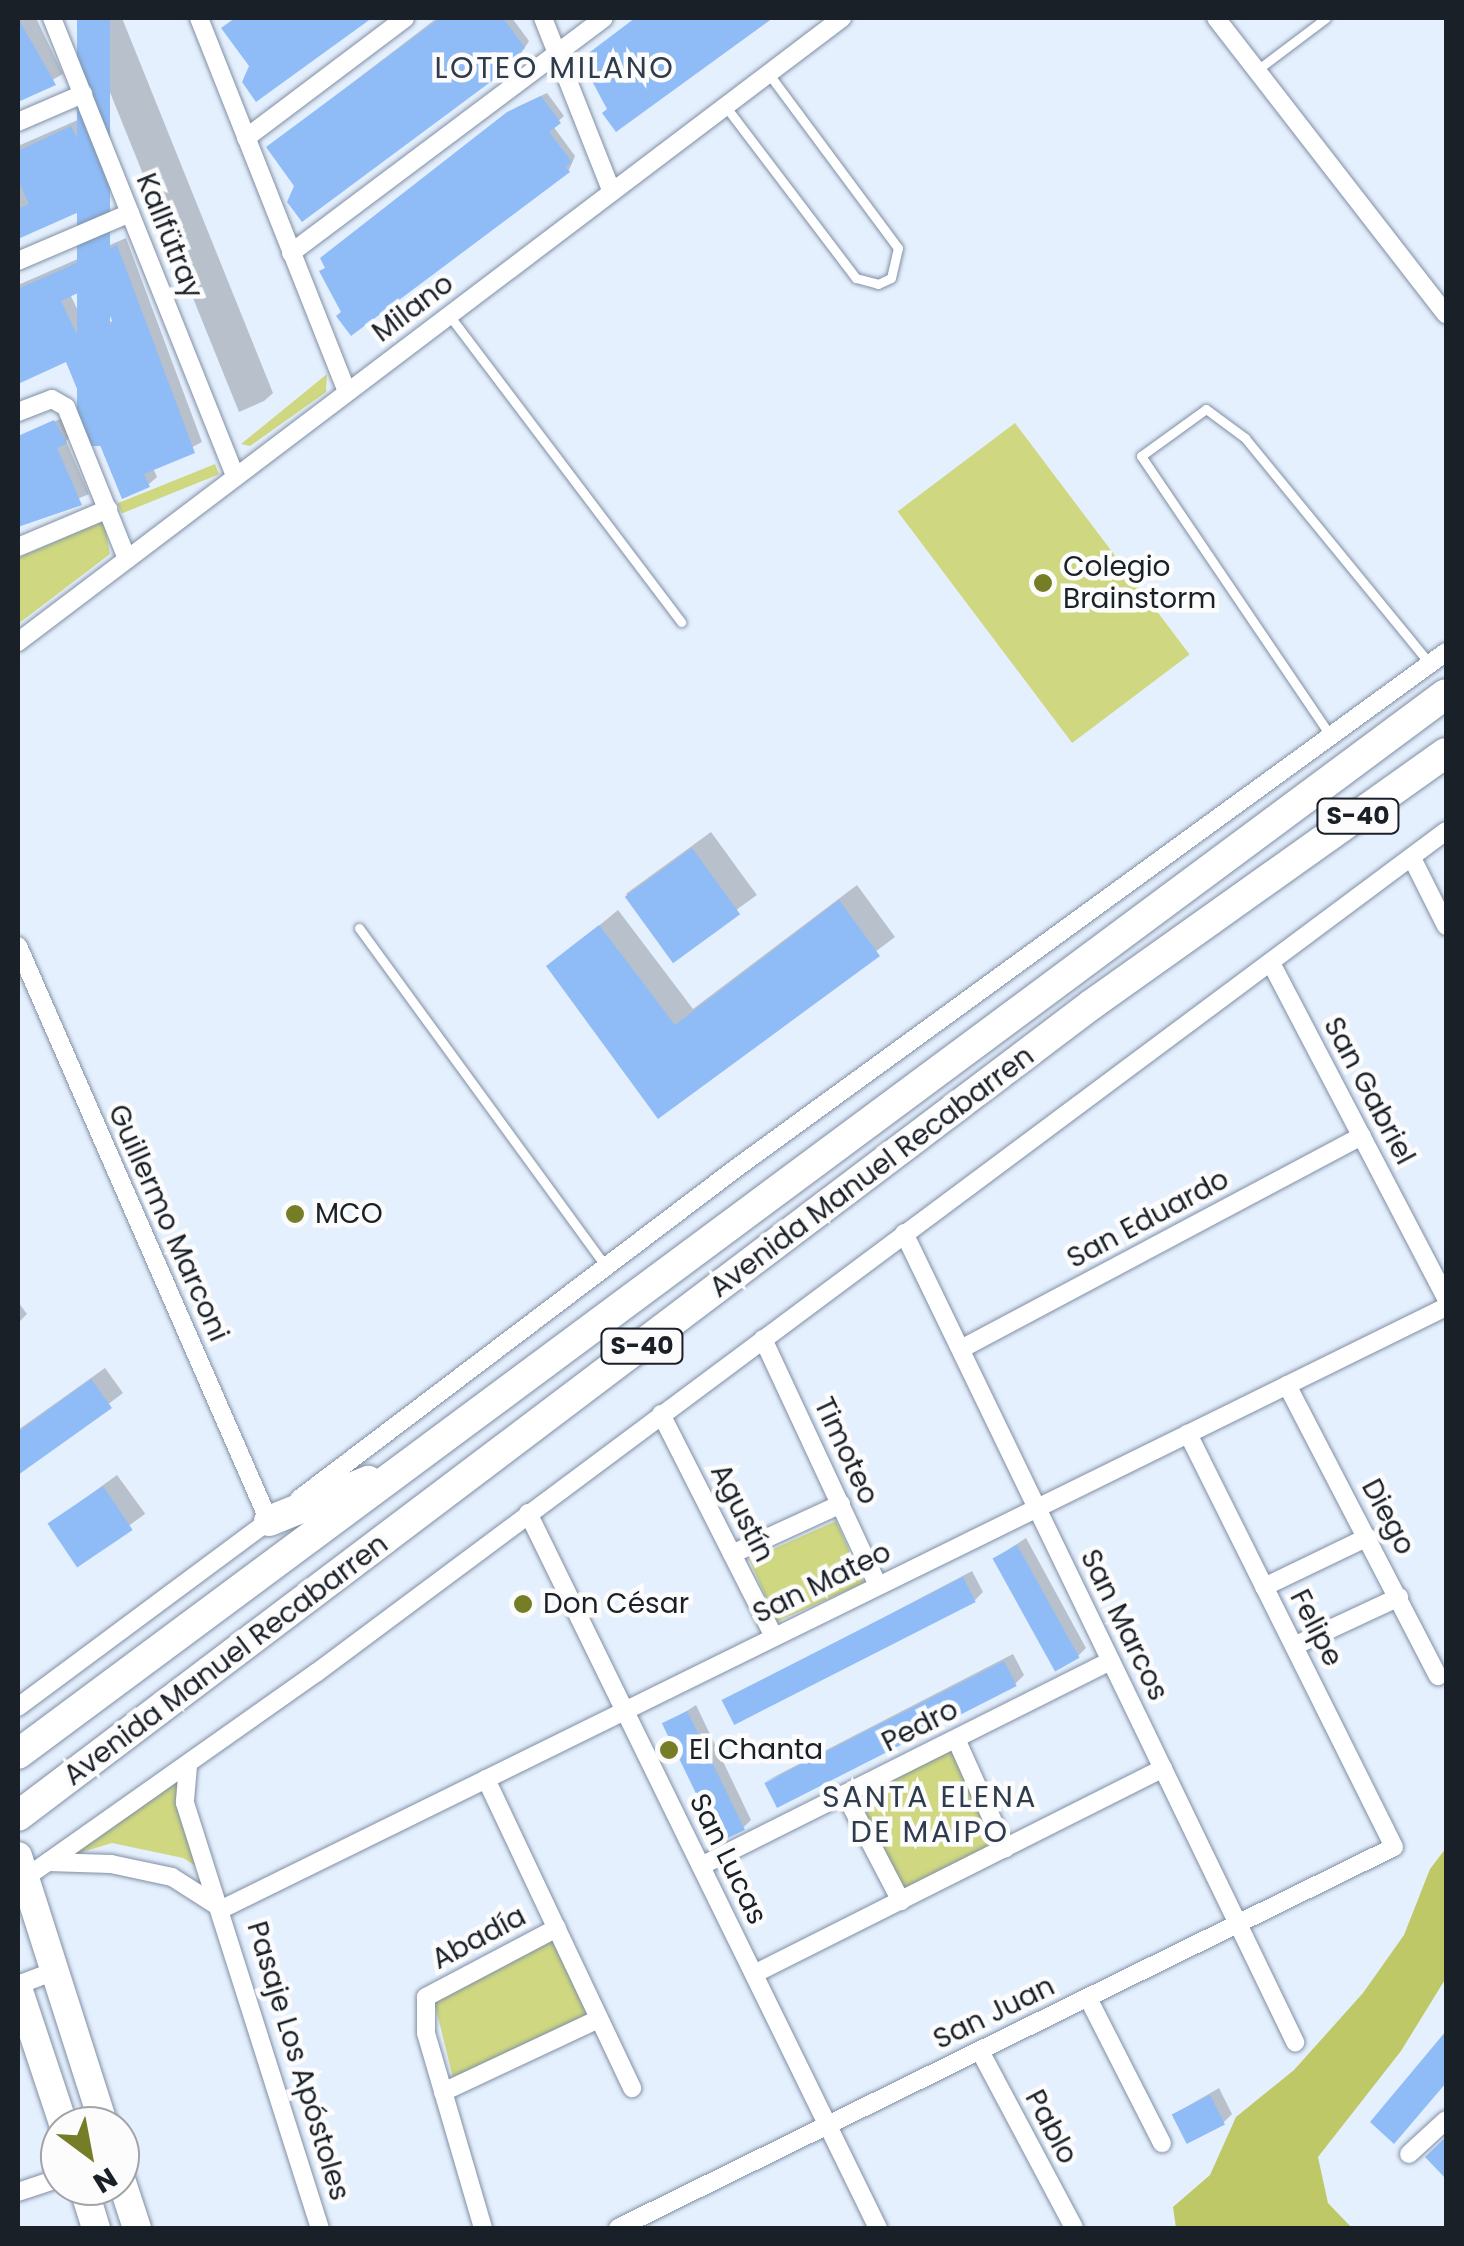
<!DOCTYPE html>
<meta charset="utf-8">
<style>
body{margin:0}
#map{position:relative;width:1464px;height:2246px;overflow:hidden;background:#e5f0fe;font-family:Poppins,sans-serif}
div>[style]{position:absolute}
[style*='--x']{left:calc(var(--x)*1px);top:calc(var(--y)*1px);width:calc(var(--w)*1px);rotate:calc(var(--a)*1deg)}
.green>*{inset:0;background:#cfd881;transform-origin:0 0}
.forest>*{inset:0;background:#bfc866}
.shadow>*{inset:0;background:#0003;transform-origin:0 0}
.building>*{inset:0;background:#8fbcf7;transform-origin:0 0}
.roads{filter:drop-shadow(0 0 2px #808fa4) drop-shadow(0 0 2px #808fa4)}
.lane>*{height:9px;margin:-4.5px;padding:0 4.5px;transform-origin:4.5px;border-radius:4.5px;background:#fff}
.street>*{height:18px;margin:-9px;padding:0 9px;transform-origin:9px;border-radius:9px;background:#fff}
.secondary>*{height:28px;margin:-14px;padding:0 14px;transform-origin:14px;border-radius:14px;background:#fff}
.primary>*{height:30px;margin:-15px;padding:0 15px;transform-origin:15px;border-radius:15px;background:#fff}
.dots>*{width:28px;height:28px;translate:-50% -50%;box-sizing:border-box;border:5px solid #fcfcfc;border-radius:50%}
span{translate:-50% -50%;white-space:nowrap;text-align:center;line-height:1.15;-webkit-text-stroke:9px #fcfcfc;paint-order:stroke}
.shield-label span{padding:2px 8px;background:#fcfcfc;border:2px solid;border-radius:8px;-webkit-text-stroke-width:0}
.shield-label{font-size:25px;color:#1a2028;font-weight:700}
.street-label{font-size:28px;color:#1a2028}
.poi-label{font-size:28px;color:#1a2028}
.left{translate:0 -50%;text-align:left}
.neighbourhood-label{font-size:30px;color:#2e3c4e;letter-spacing:2.5px}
.frame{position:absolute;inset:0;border:20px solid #1a2028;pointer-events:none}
.north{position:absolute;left:40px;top:2106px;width:100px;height:100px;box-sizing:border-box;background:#fcfcfc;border:2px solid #a2a4a7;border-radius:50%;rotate:148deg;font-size:28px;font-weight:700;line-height:40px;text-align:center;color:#1a2028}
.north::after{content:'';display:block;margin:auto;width:35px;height:45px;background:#767d27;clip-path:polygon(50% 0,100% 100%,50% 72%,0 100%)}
</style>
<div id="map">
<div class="green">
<div style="clip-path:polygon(327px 374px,326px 392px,250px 446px,241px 444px)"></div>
<div style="left:1015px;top:423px;width:290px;height:147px;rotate:53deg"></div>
<div style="left:215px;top:464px;width:11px;height:105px;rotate:68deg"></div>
<div style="clip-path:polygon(104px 521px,110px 554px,18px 624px,18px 558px)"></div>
<div style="left:836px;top:1521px;width:68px;height:95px;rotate:66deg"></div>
<div style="left:954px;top:1742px;width:115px;height:119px;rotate:65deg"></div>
<div style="clip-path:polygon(180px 1780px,204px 1871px,183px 1858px,112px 1843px,69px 1856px)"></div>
<div style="clip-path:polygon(553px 1940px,588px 2015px,453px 2078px,434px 2001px)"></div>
</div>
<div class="forest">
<div style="clip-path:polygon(1446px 1848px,1446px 1978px,1401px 2051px,1318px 2157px,1328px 2203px,1352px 2228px,1176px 2228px,1173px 2207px,1210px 2175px,1236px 2117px,1294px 2070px,1363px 1993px,1404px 1935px,1430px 1869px)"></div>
</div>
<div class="shadow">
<div style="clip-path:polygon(18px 18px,36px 18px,63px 74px,18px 99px)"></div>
<div style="clip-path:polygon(80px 18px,122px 18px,273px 393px,264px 401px,239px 412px)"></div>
<div style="clip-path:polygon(236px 18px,366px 18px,257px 98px,251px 65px,229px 23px)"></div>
<div style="clip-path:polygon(437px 18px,512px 18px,529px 41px,518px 58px,297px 185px,275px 142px)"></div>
<div style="clip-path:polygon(639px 18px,766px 18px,617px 128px,594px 52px)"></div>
<div style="clip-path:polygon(547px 93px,564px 116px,553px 126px,575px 156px,569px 170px,515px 108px)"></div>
<div style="clip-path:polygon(80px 119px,114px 189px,18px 236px,18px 146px)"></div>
<div style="clip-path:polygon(evenodd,126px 238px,202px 442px,153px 468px,157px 477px,148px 485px,68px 359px,18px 381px,18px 285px,126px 238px,99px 281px,114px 320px,88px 332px,70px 294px,99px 281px)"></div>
<div style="clip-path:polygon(65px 417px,74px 433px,66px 441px,89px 494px,18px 524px,18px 437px)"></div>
<div style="left:711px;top:832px;width:78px;height:105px;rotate:54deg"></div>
<div style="clip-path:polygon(857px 885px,895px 937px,658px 1115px,549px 967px,618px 910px,693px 1009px)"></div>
<div style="clip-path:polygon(18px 1302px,27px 1314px,18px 1323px)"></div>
<div style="clip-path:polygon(105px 1368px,123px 1393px,18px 1472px,18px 1430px)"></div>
<div style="left:117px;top:1475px;width:48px;height:82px;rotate:54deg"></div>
<div style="clip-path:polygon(1026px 1538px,1086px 1648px,1078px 1656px,995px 1558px)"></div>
<div style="clip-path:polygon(972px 1571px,983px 1592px,975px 1600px,725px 1701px)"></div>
<div style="clip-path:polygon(1013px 1654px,1024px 1675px,1015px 1684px,766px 1781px)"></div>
<div style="clip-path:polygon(696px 1705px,751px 1820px,743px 1828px,665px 1725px)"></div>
<div style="clip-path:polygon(1219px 2088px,1232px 2114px,1224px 2122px,1174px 2114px)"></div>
</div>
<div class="building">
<div style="clip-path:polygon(18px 18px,56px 85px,18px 102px)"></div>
<div style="left:77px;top:18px;width:33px;height:428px"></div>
<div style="clip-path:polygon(235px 18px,372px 18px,256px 102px,242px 82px,249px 66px,221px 28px)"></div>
<div style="clip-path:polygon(440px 18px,503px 18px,525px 48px,516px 55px,520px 60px,302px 222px,287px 202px,294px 186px,266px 147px)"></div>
<div style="clip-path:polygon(635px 18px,773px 18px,616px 132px,602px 113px,607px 109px,585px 68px,591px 65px,586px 55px)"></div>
<div style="clip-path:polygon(541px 96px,561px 123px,549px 132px,572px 162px,566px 166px,570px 172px,351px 336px,336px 316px,341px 312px,319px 271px,325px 268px,320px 258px,507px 112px)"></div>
<div style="clip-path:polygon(71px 126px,106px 200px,18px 239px,18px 209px,29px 204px,18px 180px,18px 151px)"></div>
<div style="clip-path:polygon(evenodd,117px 245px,195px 453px,144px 474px,150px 487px,122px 499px,66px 362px,18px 384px,18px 289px,117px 245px,97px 284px,113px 323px,79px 339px,61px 301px,97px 284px)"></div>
<div style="clip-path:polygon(54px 420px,67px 443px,57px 448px,82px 505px,18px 527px,18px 436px)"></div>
<div style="left:692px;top:848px;width:82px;height:83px;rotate:54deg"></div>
<div style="clip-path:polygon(839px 900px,880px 956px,658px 1119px,546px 966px,599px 925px,675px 1025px)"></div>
<div style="clip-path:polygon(91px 1379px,112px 1408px,18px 1475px,18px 1432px)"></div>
<div style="left:103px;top:1486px;width:53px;height:67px;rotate:56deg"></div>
<div style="left:1017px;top:1545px;width:129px;height:28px;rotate:61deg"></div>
<div style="left:963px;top:1577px;width:28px;height:271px;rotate:63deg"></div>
<div style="left:1004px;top:1661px;width:28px;height:269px;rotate:63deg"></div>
<div style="left:687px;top:1711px;width:132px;height:28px;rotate:64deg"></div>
<div style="clip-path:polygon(1446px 2031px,1446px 2083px,1394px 2144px,1370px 2122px)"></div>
<div style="left:1210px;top:2095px;width:33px;height:43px;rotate:63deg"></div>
<div style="clip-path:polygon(1446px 2137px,1446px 2179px,1425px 2157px)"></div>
</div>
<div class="roads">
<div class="lane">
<div style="--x:1257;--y:70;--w:86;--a:-37"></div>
<div style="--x:726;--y:107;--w:215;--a:52.8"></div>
<div style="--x:856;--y:278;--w:23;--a:15"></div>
<div style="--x:878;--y:284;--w:14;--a:-25"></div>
<div style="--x:891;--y:278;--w:31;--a:-77"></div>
<div style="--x:898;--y:248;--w:217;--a:-126.6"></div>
<div style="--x:449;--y:315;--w:385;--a:52.9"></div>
<div style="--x:1330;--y:735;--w:337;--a:-124.1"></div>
<div style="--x:1141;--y:456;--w:80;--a:-35.9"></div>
<div style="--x:1206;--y:409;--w:49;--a:36.6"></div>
<div style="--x:1245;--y:438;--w:292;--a:50.7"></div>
<div style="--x:359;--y:928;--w:419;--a:53.9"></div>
</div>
<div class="street">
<div style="--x:52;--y:18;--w:492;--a:68.2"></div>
<div style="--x:199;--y:18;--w:402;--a:68.4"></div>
<div style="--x:543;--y:18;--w:187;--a:68.4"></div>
<div style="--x:1216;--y:18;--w:375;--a:52.2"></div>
<div style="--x:18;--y:122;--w:71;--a:-23.3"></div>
<div style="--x:246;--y:138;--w:199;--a:-37"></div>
<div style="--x:291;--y:253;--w:391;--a:-36.9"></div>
<div style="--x:18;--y:261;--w:122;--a:-23.2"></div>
<div style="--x:18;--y:412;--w:36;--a:-21"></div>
<div style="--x:52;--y:399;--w:16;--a:30"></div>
<div style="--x:66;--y:407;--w:164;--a:68.1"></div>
<div style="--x:18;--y:547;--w:98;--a:-22.9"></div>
<div style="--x:18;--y:642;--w:1034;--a:-37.14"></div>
<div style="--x:1412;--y:858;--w:76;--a:63.4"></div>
<div style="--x:18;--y:946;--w:627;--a:66.42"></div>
<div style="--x:1271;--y:963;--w:378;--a:62.4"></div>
<div style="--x:904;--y:1233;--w:899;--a:64.2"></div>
<div style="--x:763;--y:1339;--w:272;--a:65"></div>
<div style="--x:961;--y:1349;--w:454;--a:-28"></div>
<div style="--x:1287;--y:1385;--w:328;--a:62.6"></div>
<div style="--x:661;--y:1414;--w:250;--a:63.1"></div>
<div style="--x:299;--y:1499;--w:547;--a:-37.12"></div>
<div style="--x:735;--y:1169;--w:879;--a:-36.02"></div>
<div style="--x:528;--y:1513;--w:796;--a:63.92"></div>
<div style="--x:732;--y:1554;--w:120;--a:-24.6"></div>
<div style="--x:1264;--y:1587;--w:115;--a:-25.7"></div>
<div style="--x:1294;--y:1646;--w:116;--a:-25"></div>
<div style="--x:18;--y:1707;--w:319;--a:-36.6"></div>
<div style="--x:956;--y:1739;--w:120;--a:65.8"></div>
<div style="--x:188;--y:1766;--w:37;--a:95"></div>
<div style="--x:185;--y:1803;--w:446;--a:72.4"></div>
<div style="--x:486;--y:1779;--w:342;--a:64.7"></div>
<div style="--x:845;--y:1794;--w:121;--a:62.4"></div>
<div style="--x:48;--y:1862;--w:63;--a:1.8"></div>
<div style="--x:111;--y:1864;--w:62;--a:12"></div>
<div style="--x:172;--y:1877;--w:59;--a:32.6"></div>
<div style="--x:701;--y:1866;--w:458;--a:-26.6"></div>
<div style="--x:18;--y:1883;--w:365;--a:-35.2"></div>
<div style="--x:316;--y:1673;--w:1409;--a:-36.69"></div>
<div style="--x:222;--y:1909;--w:1364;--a:-26.19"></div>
<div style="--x:754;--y:1974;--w:458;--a:-26.7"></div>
<div style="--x:18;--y:1985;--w:40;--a:-21"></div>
<div style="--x:1088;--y:1998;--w:163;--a:63"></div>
<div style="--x:980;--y:2051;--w:200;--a:62"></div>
<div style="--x:443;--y:2092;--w:172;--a:-25.1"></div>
<div style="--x:1409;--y:2154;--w:50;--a:-42.6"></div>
<div style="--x:18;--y:2192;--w:44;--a:-18.4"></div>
<div style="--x:483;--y:2228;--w:203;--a:-106.3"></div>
<div style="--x:426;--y:2033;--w:36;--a:-90"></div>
<div style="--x:426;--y:1997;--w:148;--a:-27.8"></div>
<div style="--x:618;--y:2228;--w:864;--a:-26.15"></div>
<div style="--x:1394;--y:1847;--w:462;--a:-116.5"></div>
</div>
<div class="secondary">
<div style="--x:18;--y:1856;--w:283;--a:72.3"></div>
<div style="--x:18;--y:1988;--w:145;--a:71.6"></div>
<div style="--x:120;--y:2176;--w:55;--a:71.9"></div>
<div style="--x:83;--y:2186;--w:44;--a:72.8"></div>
</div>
<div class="primary">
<div style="--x:269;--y:1521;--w:107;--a:-22"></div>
<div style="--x:18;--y:1754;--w:1778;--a:-36.59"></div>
<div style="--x:18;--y:1816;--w:1345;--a:-37.08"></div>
<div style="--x:1091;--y:1005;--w:435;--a:-35.4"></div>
</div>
</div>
<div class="dots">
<div style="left:1043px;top:583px;background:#767d27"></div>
<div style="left:295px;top:1214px;background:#767d27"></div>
<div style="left:523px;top:1604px;background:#767d27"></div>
<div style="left:669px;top:1750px;background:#767d27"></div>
</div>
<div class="shield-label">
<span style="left:1358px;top:816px">S-40</span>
<span style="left:642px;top:1346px">S-40</span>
</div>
<div class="street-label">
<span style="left:169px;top:236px;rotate:68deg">Kallfütray</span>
<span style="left:413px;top:308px;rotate:-37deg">Milano</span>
<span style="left:1369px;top:1091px;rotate:62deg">San Gabriel</span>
<span style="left:872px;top:1172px;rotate:-37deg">Avenida Manuel Recabarren</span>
<span style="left:1148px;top:1219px;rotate:-28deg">San Eduardo</span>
<span style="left:168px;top:1223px;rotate:66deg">Guillermo Marconi</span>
<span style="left:846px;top:1451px;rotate:65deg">Timoteo</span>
<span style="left:742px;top:1513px;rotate:63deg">Agustín</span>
<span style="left:1388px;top:1517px;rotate:62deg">Diego</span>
<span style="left:822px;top:1583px;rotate:-26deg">San Mateo</span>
<span style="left:1124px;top:1625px;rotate:64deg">San Marcos</span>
<span style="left:1316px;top:1628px;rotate:63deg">Felipe</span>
<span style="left:226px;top:1660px;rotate:-37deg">Avenida Manuel Recabarren</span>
<span style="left:920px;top:1726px;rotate:-27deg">Pedro</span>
<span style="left:728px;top:1859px;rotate:64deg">San Lucas</span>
<span style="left:479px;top:1938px;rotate:-28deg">Abadía</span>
<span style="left:994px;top:2013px;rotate:-26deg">San Juan</span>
<span style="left:298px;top:2061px;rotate:73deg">Pasaje Los Apóstoles</span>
<span style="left:1051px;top:2127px;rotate:62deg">Pablo</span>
</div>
<div class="poi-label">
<span class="left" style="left:1063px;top:583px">Colegio<br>Brainstorm</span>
<span class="left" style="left:315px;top:1214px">MCO</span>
<span class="left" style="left:543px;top:1604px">Don César</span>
<span class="left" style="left:689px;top:1750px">El Chanta</span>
</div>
<div class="neighbourhood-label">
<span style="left:555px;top:68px">LOTEO MILANO</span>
<span style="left:930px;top:1814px">SANTA ELENA<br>DE MAIPO</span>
</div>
<div class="frame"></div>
<div class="north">N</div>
</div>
